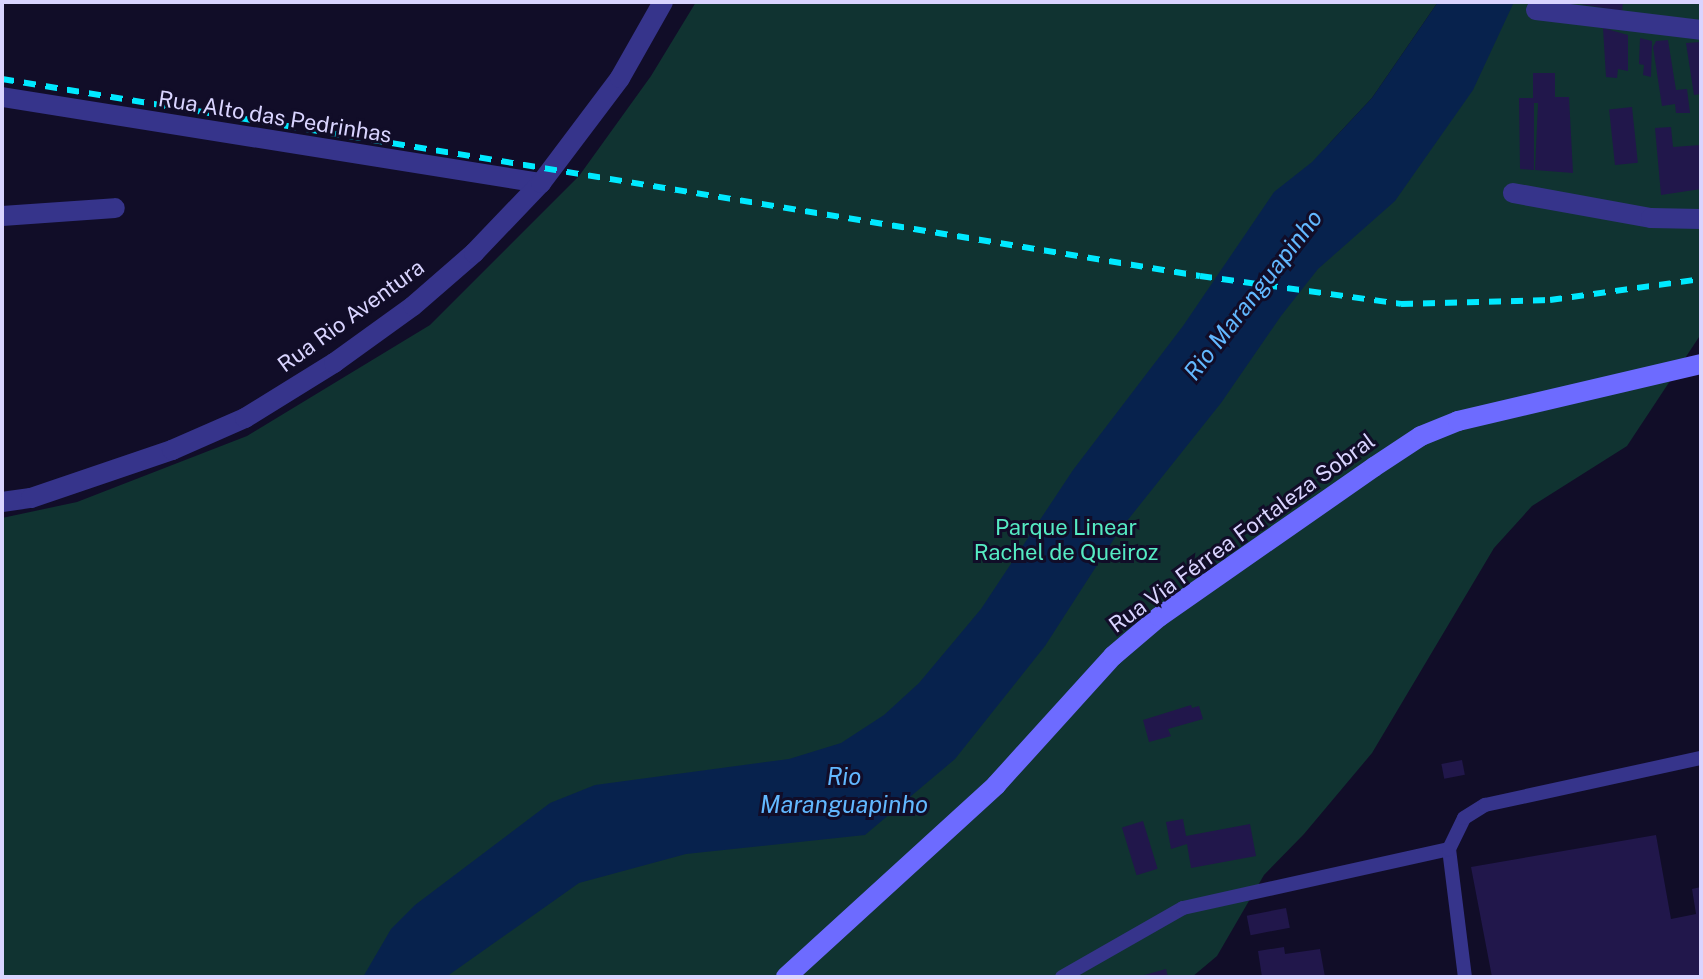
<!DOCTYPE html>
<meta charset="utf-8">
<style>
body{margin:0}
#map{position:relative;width:1703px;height:979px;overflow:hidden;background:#110d28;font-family:"Public Sans",sans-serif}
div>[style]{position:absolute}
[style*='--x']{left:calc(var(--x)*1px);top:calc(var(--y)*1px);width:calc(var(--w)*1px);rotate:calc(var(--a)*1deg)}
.green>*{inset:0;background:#103331}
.water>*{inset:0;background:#07224d}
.building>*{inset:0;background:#21174b;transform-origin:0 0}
.lane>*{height:14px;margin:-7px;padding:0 7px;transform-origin:7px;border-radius:7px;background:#36348b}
.street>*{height:20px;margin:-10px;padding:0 10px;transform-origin:10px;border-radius:10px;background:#36348b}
.secondary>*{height:20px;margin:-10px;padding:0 10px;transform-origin:10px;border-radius:10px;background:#6d6bff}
.rail>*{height:6px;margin-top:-3px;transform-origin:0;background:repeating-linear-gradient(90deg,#00e9ff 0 12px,transparent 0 22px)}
span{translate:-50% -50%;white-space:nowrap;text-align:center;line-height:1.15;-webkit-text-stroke:6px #110d28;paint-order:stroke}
.street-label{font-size:22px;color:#d9d4ff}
.park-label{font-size:22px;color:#55ebc3}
.water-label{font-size:24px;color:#62b8ff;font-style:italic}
.frame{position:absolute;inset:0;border:4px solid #d9d4ff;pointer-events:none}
</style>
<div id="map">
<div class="green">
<div style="clip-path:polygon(696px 2px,1438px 2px,1372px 98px,1327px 146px,1486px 2px,1701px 2px,1701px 334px,1627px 446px,1532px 506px,1494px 548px,1372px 753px,1304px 834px,1264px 875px,1217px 956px,1192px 977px,2px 977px,2px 518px,77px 502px,247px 436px,430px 325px,579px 176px,651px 76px)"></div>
</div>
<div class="water">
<div style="clip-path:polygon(1438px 2px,1514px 2px,1473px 90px,1395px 201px,1318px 269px,1281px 316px,1221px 403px,1119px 531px,1045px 646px,955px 759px,865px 835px,686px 854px,579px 883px,446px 977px,363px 977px,391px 929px,415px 905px,550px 803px,595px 785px,789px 759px,841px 743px,884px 715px,919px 683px,981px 609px,1073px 470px,1183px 326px,1274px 192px,1312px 162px,1372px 98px)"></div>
</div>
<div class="building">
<div style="clip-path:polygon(1569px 2px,1623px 2px,1622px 11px)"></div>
<div style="clip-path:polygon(1603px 28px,1628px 35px,1628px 71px,1618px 69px,1617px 78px,1606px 77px)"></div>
<div style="clip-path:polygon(1640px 38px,1652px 41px,1651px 77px,1643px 75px,1644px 65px,1639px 64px)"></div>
<div style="clip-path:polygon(1668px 40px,1676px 90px,1687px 89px,1690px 113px,1676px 113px,1675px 104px,1662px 106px,1653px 47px,1656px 41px)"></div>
<div style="clip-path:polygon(1701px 42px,1701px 94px,1694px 95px,1686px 43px)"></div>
<div style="clip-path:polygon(1533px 73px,1555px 73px,1555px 97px,1569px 97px,1573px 173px,1535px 170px,1538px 103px,1534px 103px,1534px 170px,1520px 169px,1519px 98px,1533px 98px)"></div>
<div style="left:1632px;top:107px;width:56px;height:23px;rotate:84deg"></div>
<div style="clip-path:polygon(1671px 127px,1673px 147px,1701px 145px,1701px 189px,1661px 195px,1655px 128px)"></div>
<div style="clip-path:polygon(1191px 705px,1192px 708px,1199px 706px,1203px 719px,1168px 729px,1171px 736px,1149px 742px,1143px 720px)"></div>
<div style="left:1462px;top:760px;width:15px;height:21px;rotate:79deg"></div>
<div style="clip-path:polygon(1183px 819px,1186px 836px,1250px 824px,1256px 856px,1191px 868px,1187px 844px,1171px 849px,1166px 822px)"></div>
<div style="left:1143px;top:821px;width:50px;height:22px;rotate:73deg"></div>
<div style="clip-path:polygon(1656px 835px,1671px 919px,1696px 914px,1692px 889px,1701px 887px,1701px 977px,1492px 977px,1471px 867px)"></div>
<div style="left:1286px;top:908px;width:20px;height:40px;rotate:79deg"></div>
<div style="clip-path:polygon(1284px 947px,1285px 954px,1320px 949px,1325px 977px,1262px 977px,1258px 951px)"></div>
<div style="clip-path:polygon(1166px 969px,1168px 977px,1141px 977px,1141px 976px)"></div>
</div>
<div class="lane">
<div style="--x:1449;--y:849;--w:129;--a:82.9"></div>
<div style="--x:1062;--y:977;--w:139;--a:-29.7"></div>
<div style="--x:1183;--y:908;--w:272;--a:-12.5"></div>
<div style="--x:1449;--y:849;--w:34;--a:-64"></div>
<div style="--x:1464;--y:818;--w:25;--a:-32"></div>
<div style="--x:1485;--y:805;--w:221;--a:-12.3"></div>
</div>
<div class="street">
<div style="--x:1536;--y:10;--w:166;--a:6.9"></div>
<div style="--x:2;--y:97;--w:546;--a:9.07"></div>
<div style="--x:1513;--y:193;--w:140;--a:10.3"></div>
<div style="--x:1651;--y:218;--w:50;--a:1.1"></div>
<div style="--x:2;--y:216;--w:113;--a:-4"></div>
<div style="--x:2;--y:502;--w:29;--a:-8"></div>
<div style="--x:31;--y:498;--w:149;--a:-18.8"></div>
<div style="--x:172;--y:450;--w:80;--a:-23.7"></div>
<div style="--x:245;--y:418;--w:105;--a:-31.7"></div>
<div style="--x:334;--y:363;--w:97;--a:-35.8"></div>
<div style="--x:413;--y:306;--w:81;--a:-41"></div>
<div style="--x:474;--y:253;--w:97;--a:-46.3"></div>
<div style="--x:541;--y:183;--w:131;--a:-53"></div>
<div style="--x:620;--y:78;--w:87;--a:-60.5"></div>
</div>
<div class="secondary">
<div style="--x:786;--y:977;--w:285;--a:-42.4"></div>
<div style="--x:996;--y:785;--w:174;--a:-47.8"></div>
<div style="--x:1113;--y:656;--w:60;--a:-40.3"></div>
<div style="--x:1159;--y:617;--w:262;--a:-34.9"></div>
<div style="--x:1374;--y:467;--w:56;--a:-33.4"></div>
<div style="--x:1421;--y:436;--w:40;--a:-22"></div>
<div style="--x:1458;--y:421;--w:250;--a:-13.2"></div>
</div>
<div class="rail">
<div style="--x:2;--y:79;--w:1214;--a:9.34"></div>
<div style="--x:1200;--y:276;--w:203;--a:7.9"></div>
<div style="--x:1401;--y:304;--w:149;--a:-1.5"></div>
<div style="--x:1550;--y:300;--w:152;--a:-7.9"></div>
</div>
<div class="street-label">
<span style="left:275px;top:117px;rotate:9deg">Rua Alto das Pedrinhas</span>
<span style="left:351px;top:316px;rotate:-36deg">Rua Rio Aventura</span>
<span style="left:1242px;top:533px;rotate:-36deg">Rua Via Férrea Fortaleza Sobral</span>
</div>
<div class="park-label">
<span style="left:1066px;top:540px">Parque Linear<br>Rachel de Queiroz</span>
</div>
<div class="water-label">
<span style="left:1253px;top:295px;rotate:-52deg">Rio Maranguapinho</span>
<span style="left:844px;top:791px">Rio<br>Maranguapinho</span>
</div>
<div class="frame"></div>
</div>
